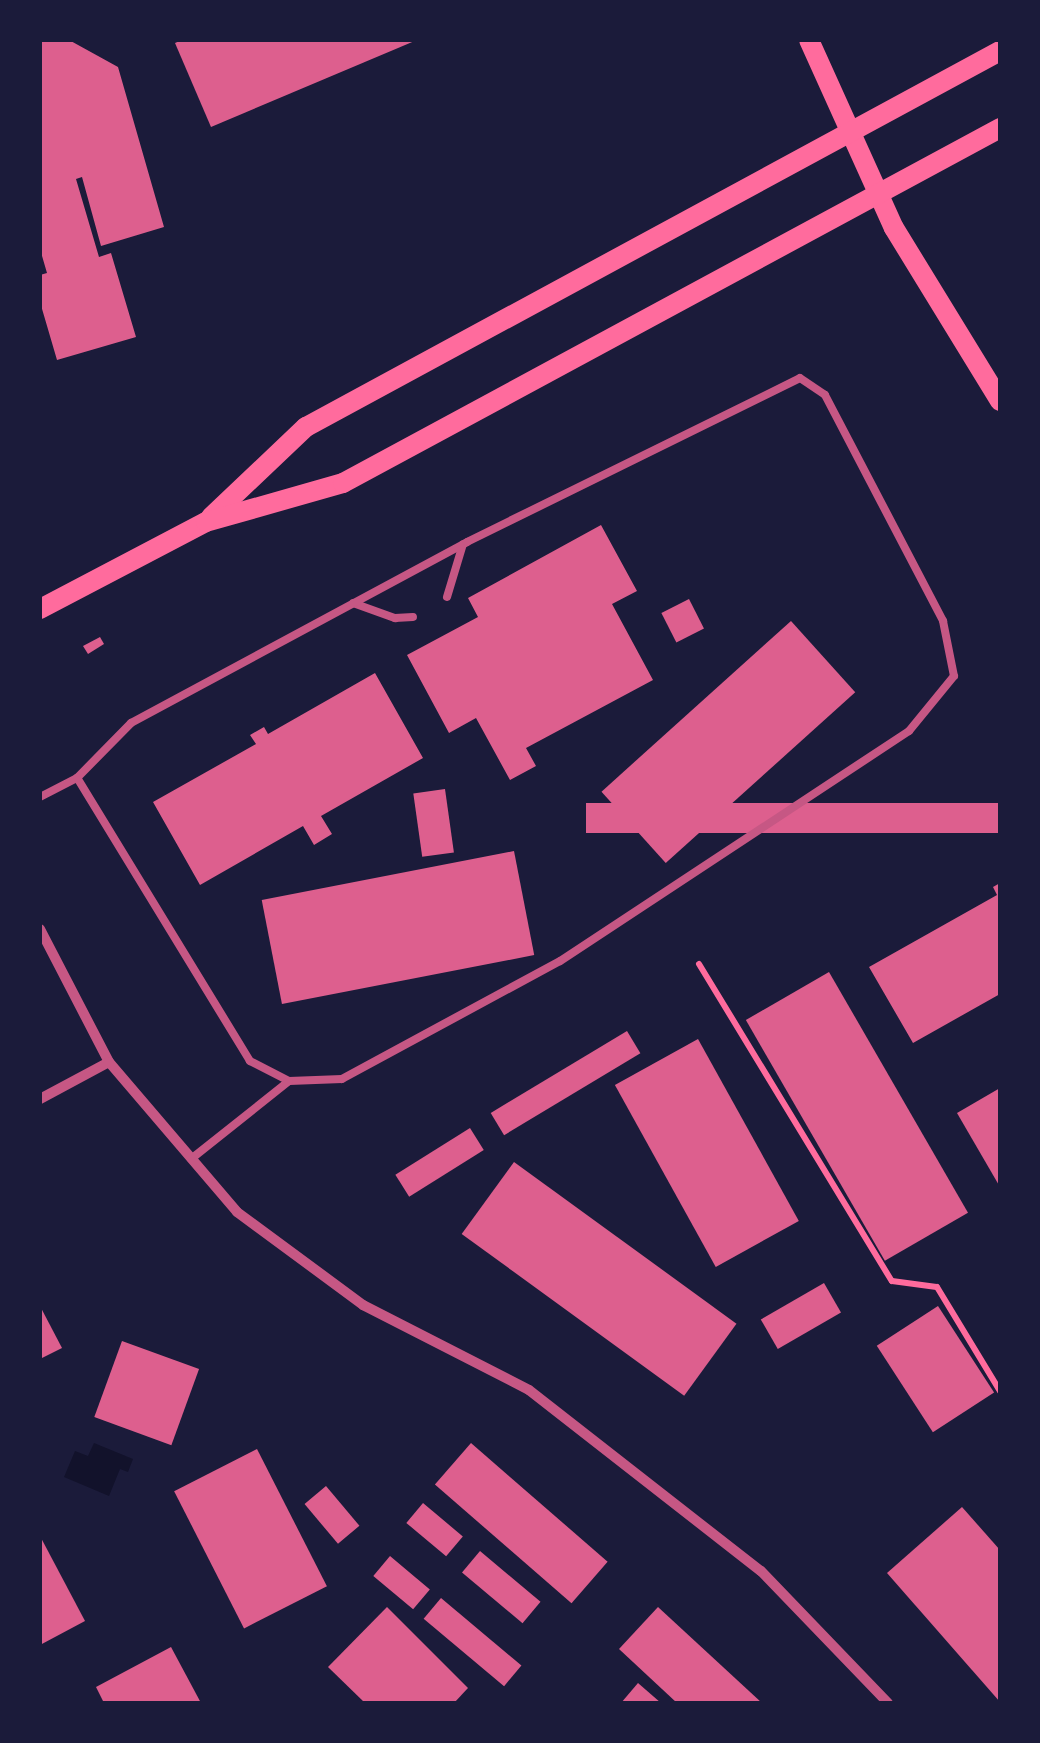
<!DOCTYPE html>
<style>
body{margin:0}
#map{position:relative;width:1040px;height:1743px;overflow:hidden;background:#1b1b3a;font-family:Signika,sans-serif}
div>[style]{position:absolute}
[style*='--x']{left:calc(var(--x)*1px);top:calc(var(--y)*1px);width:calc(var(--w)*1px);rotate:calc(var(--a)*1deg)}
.water>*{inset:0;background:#12122b}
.building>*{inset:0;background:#dd5f8e;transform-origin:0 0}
.path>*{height:6px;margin:-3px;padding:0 3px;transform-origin:3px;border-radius:3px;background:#ff6b9d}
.service>*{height:8px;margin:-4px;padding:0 4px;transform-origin:4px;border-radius:4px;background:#c65784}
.minor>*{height:10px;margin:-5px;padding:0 5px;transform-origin:5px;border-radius:5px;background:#c65784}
.secondary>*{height:20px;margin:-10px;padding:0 10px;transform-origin:10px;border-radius:10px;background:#ff6b9d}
span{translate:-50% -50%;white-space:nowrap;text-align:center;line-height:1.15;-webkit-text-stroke:8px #1b1b3a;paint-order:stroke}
.frame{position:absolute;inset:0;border:42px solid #1b1b3a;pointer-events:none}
</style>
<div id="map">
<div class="water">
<div style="clip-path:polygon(94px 1443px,133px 1459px,128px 1472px,120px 1469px,109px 1496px,64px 1477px,75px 1451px,88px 1456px)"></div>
</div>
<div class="building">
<div style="clip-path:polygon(40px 40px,69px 40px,118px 67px,164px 227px,101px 246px,82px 177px,76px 179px,99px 257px,111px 253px,136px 337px,57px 360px,40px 302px,40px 275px,47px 273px,40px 249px)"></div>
<div style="clip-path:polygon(182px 40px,417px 40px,211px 127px,175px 43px)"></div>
<div style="clip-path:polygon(601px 525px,637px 591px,612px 604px,653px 680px,526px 748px,536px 766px,510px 780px,476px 718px,449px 733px,407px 655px,478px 617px,468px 598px)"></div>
<div style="left:689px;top:599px;width:33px;height:31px;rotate:63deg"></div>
<div style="left:791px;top:621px;width:96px;height:255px;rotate:48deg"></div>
<div style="clip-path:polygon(100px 637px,104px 644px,88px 654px,83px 646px)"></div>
<div style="clip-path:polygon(375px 673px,423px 758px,321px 816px,332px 834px,314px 845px,303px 826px,200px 885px,153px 802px,256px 744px,250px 735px,264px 727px,268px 734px)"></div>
<div style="left:445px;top:789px;width:64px;height:32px;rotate:82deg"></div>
<div style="left:1000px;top:803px;width:30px;height:414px;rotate:90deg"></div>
<div style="left:514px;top:851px;width:106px;height:257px;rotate:79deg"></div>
<div style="clip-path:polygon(1000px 883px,1000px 994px,913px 1043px,869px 967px,997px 895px,993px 887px)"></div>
<div style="left:829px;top:972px;width:278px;height:96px;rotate:60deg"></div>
<div style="left:627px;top:1031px;width:26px;height:159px;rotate:59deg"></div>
<div style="left:698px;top:1039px;width:208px;height:95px;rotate:61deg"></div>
<div style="clip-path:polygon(1000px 1088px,1000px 1187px,957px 1113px)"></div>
<div style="left:470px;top:1128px;width:26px;height:88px;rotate:58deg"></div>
<div style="left:514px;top:1162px;width:275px;height:89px;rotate:36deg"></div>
<div style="left:824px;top:1283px;width:34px;height:73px;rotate:60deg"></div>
<div style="clip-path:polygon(40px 1306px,62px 1348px,40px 1359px)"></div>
<div style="left:938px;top:1306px;width:103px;height:73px;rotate:57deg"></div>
<div style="left:122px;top:1341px;width:82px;height:81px;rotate:20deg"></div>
<div style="left:471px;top:1443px;width:181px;height:55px;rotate:41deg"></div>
<div style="left:257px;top:1449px;width:154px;height:93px;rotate:63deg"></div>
<div style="left:326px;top:1486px;width:52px;height:28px;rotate:50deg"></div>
<div style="left:423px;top:1503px;width:52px;height:26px;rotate:40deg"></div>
<div style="clip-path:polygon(962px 1507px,1000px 1550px,1000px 1702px,887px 1573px)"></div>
<div style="clip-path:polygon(40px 1536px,85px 1621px,40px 1645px)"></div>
<div style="left:480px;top:1551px;width:79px;height:28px;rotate:40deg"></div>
<div style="left:390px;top:1556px;width:52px;height:26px;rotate:40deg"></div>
<div style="left:441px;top:1598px;width:105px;height:27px;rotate:40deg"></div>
<div style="clip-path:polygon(387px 1607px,468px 1688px,454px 1703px,365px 1703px,328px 1667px)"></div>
<div style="clip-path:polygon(658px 1607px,762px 1703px,677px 1703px,619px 1649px)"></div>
<div style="clip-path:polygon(171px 1647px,201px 1703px,104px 1703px,96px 1687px)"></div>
<div style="clip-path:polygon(638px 1683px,661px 1703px,621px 1703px)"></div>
</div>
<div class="path">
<div style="--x:699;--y:964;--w:371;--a:58.7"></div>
<div style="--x:892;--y:1281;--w:45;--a:7.6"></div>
<div style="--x:937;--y:1287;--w:122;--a:58.8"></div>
</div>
<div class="service">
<div style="--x:447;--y:597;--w:55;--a:-73.2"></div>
<div style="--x:353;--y:603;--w:45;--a:19.7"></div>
<div style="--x:395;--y:618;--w:18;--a:-3"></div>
<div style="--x:40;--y:797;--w:42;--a:-27.2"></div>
<div style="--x:77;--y:778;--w:77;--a:-45.5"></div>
<div style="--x:131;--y:723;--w:382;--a:-28.3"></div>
<div style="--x:467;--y:542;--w:371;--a:-26.2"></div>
<div style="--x:800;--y:378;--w:30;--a:34"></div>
<div style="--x:825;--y:395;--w:255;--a:62.4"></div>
<div style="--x:943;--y:621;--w:56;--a:78.7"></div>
<div style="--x:954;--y:676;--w:71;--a:129.3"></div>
<div style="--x:909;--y:731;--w:418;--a:146.6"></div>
<div style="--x:560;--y:961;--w:248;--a:151.6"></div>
<div style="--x:342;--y:1079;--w:53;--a:177.8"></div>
<div style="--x:289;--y:1081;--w:44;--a:-152.9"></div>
<div style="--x:250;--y:1061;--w:332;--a:-121.4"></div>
<div style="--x:191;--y:1159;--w:125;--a:-38.5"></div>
</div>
<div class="minor">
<div style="--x:40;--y:929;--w:150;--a:62.6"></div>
<div style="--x:109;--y:1062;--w:197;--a:49.5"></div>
<div style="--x:237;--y:1212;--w:157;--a:36.4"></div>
<div style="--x:363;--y:1305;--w:186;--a:27.1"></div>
<div style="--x:529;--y:1390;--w:294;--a:38"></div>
<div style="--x:761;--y:1571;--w:183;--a:46.1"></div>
<div style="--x:40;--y:1099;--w:78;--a:-28.2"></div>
</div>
<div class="secondary">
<div style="--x:809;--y:40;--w:206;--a:65.7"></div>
<div style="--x:894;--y:228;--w:203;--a:58.5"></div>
<div style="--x:211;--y:517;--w:131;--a:-43.5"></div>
<div style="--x:306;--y:427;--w:789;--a:-28.45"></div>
<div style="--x:40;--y:609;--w:187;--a:-27.7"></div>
<div style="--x:206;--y:522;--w:142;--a:-15.9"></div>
<div style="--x:343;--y:483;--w:747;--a:-28.38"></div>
</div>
<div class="frame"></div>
</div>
